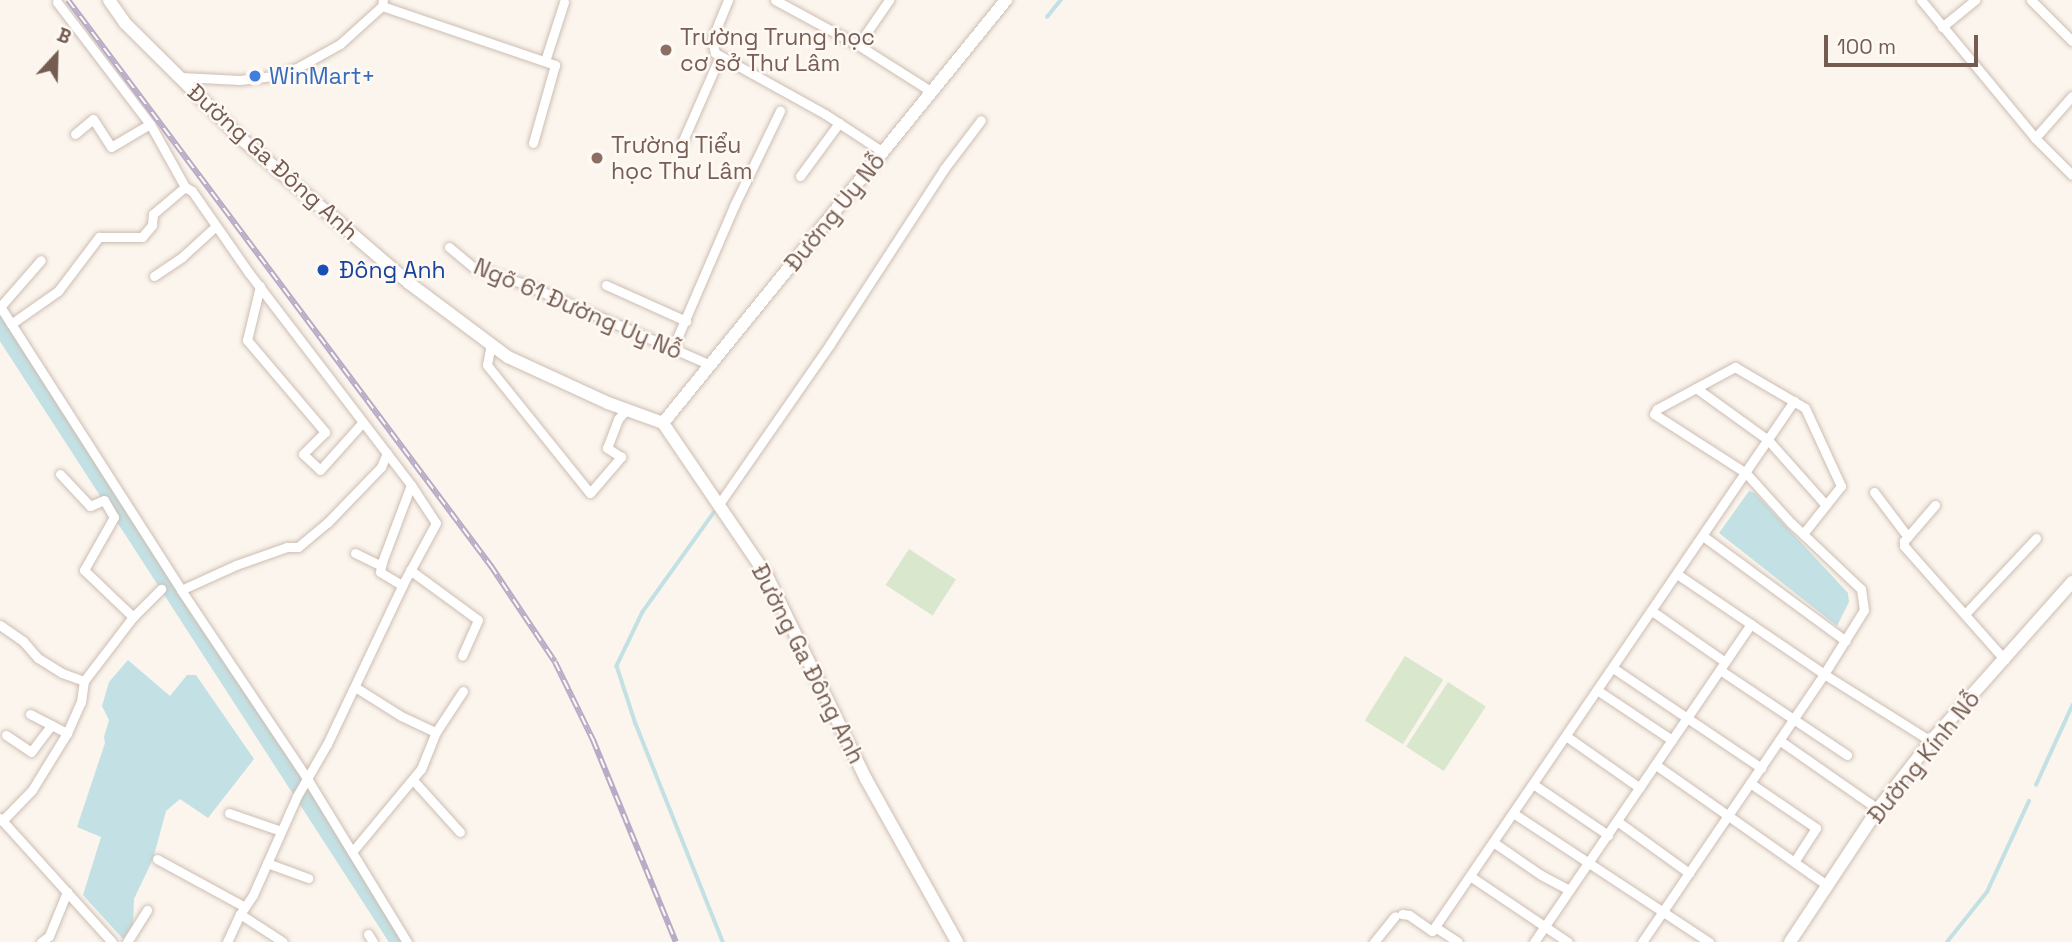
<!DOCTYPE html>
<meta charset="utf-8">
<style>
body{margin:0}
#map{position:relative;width:2072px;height:942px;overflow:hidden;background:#fbf5ed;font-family:"Space Grotesk",sans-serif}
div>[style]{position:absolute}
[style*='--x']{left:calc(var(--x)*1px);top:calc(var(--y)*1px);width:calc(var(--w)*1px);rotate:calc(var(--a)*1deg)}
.green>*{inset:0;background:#d9e8cc;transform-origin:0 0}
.water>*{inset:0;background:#c3e1e4}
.stream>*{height:3.5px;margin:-1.75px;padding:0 1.75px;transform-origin:1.75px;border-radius:1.75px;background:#c3e1e4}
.river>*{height:19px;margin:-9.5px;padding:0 9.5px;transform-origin:9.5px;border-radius:9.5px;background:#c3e1e4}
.roads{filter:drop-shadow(0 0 2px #cdbdb3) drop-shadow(0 0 2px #cdbdb3)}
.street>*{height:9px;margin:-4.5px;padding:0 4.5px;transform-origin:4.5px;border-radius:4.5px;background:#fff}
.secondary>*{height:12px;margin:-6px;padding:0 6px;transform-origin:6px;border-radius:6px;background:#fff}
.rail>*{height:6px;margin-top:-3px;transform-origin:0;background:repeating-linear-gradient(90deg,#fef9f4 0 10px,#b7abc6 0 20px);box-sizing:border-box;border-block:2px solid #b7abc6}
.dots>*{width:19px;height:19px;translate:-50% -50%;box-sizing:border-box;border:4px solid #fef9f4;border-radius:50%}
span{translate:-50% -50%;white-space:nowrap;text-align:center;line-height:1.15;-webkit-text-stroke:5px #fef9f4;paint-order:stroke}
.education-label{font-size:23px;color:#785e54}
.left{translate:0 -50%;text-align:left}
.shop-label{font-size:23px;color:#366cbe}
.street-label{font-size:23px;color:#755c51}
.transit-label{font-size:23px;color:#164399}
.north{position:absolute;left:21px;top:21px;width:70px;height:70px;-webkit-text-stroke:5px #fef9f4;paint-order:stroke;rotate:22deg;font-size:19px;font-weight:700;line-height:28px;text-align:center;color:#755c51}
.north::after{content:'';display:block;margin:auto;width:24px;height:32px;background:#755c51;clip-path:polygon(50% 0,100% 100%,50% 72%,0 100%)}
.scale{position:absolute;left:1824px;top:35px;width:154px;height:32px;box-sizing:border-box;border:4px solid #755c51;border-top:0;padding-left:9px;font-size:21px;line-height:24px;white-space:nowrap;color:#755c51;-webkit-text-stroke:5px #fef9f4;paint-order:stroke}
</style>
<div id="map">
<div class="green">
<div style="left:909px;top:549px;width:56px;height:43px;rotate:33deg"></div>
<div style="left:1405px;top:656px;width:45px;height:76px;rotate:32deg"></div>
<div style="left:1448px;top:682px;width:45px;height:77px;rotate:33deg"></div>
</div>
<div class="water">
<div style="clip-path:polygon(1749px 491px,1755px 493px,1848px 593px,1849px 602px,1837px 626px,1719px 533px)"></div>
<div style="clip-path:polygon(128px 660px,170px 696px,187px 675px,196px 675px,254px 759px,208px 818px,180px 799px,166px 811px,153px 859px,134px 899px,133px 924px,123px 939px,83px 895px,101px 837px,77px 827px,105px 743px,104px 737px,109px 720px,102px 706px,109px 682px)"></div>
</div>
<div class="stream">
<div style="--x:1047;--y:17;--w:22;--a:-51"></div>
<div style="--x:714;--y:513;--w:122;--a:125.6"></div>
<div style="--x:643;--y:612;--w:60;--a:115.7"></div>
<div style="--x:617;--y:666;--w:61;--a:71.9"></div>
<div style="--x:636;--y:724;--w:235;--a:68.2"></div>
<div style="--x:2036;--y:785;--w:87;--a:-65.5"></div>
<div style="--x:1947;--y:942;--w:64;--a:-51.3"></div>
<div style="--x:1987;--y:892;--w:100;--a:-65.2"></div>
</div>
<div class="river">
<div style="--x:0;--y:324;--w:736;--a:57.09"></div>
</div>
<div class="roads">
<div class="street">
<div style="--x:728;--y:0;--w:42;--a:112.3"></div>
<div style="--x:712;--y:39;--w:14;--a:78"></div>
<div style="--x:715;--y:53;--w:126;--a:29"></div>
<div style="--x:825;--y:114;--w:69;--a:33.2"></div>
<div style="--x:775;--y:0;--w:94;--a:28.5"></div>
<div style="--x:858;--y:45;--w:88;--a:32.4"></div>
<div style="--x:1921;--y:0;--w:179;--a:50.4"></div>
<div style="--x:2035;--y:138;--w:52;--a:45"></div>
<div style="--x:2031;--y:0;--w:58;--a:45"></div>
<div style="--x:57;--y:2;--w:153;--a:52.7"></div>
<div style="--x:150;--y:124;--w:72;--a:60.9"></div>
<div style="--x:185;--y:187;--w:8;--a:30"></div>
<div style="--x:192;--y:191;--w:100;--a:55.2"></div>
<div style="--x:249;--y:273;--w:267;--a:52.6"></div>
<div style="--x:411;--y:485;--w:45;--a:56.7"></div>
<div style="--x:436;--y:523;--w:65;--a:118.5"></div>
<div style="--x:405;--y:580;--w:182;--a:115.4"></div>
<div style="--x:327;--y:744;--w:60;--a:120"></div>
<div style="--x:297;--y:796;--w:108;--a:114"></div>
<div style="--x:253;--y:895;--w:23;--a:124"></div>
<div style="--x:240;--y:914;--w:31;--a:115"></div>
<div style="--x:382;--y:6;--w:183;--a:18.8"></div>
<div style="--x:555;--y:65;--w:81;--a:105.8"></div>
<div style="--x:1942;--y:27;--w:43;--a:-39.3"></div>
<div style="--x:858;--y:45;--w:55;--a:-55.4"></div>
<div style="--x:545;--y:61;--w:62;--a:-72.1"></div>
<div style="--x:181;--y:77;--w:59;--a:2.9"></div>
<div style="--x:240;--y:80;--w:32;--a:-7"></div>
<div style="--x:272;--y:76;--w:26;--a:-18"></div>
<div style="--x:297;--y:68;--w:49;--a:-29.2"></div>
<div style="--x:340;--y:44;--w:57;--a:-42.1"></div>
<div style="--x:382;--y:6;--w:6;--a:-81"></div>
<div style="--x:75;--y:134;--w:23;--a:-40"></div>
<div style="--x:93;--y:119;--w:33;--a:57"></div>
<div style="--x:111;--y:147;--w:45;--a:-30.5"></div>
<div style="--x:2035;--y:138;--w:56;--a:-48.6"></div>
<div style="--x:681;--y:145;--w:97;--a:-66.3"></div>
<div style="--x:800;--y:176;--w:66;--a:-53.7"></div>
<div style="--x:449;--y:247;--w:31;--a:40"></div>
<div style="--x:473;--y:267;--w:52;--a:18.1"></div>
<div style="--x:522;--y:283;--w:206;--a:23.5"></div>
<div style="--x:154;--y:276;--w:34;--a:-34"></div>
<div style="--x:182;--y:257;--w:46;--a:-42.4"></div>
<div style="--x:606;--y:285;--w:88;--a:24.2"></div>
<div style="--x:260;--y:286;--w:56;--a:103.5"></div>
<div style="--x:247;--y:340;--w:121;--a:49.7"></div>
<div style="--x:325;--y:432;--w:31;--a:135"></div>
<div style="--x:303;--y:454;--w:23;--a:43"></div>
<div style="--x:320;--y:470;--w:64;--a:-48.1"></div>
<div style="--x:0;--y:307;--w:62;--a:-48.9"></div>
<div style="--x:1;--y:308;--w:335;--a:57.4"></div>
<div style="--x:181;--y:590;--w:229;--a:56.2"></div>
<div style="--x:308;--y:780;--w:190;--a:58.6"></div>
<div style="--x:11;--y:324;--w:57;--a:-35.1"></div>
<div style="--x:58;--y:291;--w:68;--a:-52.8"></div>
<div style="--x:99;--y:237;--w:43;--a:0"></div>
<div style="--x:142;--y:237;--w:16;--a:-50"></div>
<div style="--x:152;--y:225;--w:11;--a:-85"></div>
<div style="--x:153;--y:214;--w:42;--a:-40.2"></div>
<div style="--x:491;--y:344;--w:21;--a:101"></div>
<div style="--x:487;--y:365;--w:164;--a:51.2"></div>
<div style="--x:590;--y:493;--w:48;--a:-49.3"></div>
<div style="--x:621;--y:457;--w:17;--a:-147"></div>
<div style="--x:607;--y:448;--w:31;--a:-69"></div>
<div style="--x:618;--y:419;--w:12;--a:-48"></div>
<div style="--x:672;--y:350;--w:157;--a:-66.7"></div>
<div style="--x:734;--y:206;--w:106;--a:-64.2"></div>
<div style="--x:1696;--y:388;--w:89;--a:35.8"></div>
<div style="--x:1768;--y:440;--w:87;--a:48.3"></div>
<div style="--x:60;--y:474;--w:44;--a:46.8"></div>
<div style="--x:90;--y:506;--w:15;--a:-23"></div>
<div style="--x:104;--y:500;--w:20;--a:60"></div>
<div style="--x:114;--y:517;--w:61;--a:119.5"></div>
<div style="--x:84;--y:570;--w:68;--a:43.8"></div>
<div style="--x:133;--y:617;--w:40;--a:-45"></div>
<div style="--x:1874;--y:492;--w:56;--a:52.9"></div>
<div style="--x:719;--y:504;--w:195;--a:-55.2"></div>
<div style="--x:830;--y:344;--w:209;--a:-56.9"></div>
<div style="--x:944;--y:169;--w:61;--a:-52.9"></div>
<div style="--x:1935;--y:505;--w:48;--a:130.7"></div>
<div style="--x:1904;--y:541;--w:5;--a:90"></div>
<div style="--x:1904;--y:546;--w:152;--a:48.5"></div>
<div style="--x:1703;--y:536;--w:177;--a:36.3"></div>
<div style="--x:355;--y:553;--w:28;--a:26"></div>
<div style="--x:380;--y:565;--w:4;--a:-56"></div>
<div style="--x:382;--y:562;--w:82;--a:-69.4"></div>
<div style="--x:382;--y:562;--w:10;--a:101"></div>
<div style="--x:380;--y:572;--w:26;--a:31"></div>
<div style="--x:410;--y:570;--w:84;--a:36.3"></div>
<div style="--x:478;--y:620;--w:39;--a:114"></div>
<div style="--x:1677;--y:574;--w:178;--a:34.2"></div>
<div style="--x:1824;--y:674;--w:126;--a:32.1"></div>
<div style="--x:181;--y:590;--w:60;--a:-24.4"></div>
<div style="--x:236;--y:565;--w:54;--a:-19.4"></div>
<div style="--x:287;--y:547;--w:11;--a:0"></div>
<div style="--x:298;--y:547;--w:38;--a:-40"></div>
<div style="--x:327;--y:523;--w:78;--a:-46"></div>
<div style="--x:381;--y:467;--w:15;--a:-67"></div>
<div style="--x:1652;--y:611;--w:89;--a:34.9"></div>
<div style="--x:1965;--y:614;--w:104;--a:-46.9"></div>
<div style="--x:0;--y:625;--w:28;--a:35"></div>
<div style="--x:23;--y:641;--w:23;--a:49"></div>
<div style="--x:38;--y:658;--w:28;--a:32"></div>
<div style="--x:62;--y:673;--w:23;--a:20"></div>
<div style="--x:1613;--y:668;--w:179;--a:34"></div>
<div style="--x:1720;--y:670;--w:153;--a:33.8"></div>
<div style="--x:355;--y:687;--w:54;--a:32.2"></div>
<div style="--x:401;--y:716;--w:38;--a:25"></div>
<div style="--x:1597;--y:690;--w:90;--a:33.7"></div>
<div style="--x:30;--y:714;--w:42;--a:27.2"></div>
<div style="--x:6;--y:735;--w:30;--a:34"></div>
<div style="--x:31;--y:752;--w:34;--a:-53"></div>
<div style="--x:1566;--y:736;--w:90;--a:35.1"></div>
<div style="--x:1779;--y:740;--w:121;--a:34.9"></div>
<div style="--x:1656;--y:765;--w:210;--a:35.1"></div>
<div style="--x:413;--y:780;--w:70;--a:47.9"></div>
<div style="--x:1750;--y:783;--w:80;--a:34.3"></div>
<div style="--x:1816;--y:828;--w:40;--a:122.9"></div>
<div style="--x:1533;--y:784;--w:91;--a:34.2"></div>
<div style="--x:229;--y:813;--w:55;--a:19.1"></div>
<div style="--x:1513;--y:813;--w:235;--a:33.4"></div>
<div style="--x:0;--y:818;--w:167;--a:47.9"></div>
<div style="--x:2;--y:821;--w:43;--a:-45.9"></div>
<div style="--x:32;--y:790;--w:67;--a:-58.4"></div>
<div style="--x:67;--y:733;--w:34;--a:-66"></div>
<div style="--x:81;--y:702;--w:21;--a:-82"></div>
<div style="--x:84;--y:681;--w:81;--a:-52.6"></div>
<div style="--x:1617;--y:821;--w:89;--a:35.8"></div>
<div style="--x:1493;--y:842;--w:58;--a:34.5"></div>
<div style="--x:1541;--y:875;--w:32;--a:28"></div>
<div style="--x:352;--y:852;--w:108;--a:-50.3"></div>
<div style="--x:421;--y:769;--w:40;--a:-68"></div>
<div style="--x:436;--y:732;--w:49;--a:-56.6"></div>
<div style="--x:157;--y:859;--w:100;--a:28.6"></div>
<div style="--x:267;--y:863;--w:44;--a:20.1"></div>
<div style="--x:1470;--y:876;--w:118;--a:34"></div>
<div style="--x:240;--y:914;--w:51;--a:33.1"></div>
<div style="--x:1402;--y:914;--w:7;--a:8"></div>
<div style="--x:1409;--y:915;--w:28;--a:35"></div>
<div style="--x:1432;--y:931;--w:642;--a:-55.67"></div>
<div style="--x:1435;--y:927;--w:27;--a:33"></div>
<div style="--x:368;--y:934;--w:9;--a:58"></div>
<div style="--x:41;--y:942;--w:10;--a:-37"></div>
<div style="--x:49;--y:936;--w:48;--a:-67.8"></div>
<div style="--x:127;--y:942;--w:38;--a:-58"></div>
<div style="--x:1374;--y:942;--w:33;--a:-51"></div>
<div style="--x:1534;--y:942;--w:385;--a:-55.7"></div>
<div style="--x:1642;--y:942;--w:324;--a:-55.8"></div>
<div style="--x:1824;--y:674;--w:75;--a:-58"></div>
<div style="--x:1864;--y:610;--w:21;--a:-98"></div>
<div style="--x:1861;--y:589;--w:80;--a:-136.5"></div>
<div style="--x:1803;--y:534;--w:16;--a:-137"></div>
<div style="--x:1791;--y:523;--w:67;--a:-132"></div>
<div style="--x:1746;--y:473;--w:109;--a:-147.3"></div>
<div style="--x:1654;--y:414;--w:6;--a:-59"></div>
<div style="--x:1657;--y:409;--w:89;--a:-28.3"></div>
<div style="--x:1735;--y:367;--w:81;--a:30.4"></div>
<div style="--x:1805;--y:408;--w:86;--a:65.2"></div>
<div style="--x:1841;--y:486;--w:61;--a:128.4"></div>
</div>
<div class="secondary">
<div style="--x:109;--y:0;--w:28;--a:55"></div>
<div style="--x:125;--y:23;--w:168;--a:44.8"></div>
<div style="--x:244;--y:141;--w:218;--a:40.7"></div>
<div style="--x:409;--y:283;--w:124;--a:36.8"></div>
<div style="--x:508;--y:357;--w:110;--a:24.7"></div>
<div style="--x:608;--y:403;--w:59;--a:20"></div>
<div style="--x:663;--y:423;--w:185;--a:55.8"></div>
<div style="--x:767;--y:576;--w:226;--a:64"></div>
<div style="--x:866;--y:779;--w:187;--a:60.8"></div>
<div style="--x:663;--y:423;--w:545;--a:-50.96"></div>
<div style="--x:1790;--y:942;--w:159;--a:-56.5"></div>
<div style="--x:1878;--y:809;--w:86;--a:-52.1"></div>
<div style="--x:1931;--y:741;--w:213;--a:-48.4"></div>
</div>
</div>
<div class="rail">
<div style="--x:68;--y:0;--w:707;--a:53.23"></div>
<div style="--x:491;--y:566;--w:115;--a:56.3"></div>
<div style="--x:555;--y:662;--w:87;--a:64"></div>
<div style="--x:593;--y:740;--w:218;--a:67.7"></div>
</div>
<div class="dots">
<div style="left:666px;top:50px;background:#8d6e63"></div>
<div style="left:255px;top:76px;background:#3f7fe0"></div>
<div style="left:597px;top:158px;background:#8d6e63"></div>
<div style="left:323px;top:270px;background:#1a4fb4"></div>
</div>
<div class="education-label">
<span class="left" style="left:680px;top:50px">Trường Trung học<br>cơ sở Thư Lâm</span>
<span class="left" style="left:611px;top:158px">Trường Tiểu<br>học Thư Lâm</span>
</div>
<div class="shop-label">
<span class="left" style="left:269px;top:76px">WinMart+</span>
</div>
<div class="street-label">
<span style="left:273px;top:162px;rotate:42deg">Đường Ga Đông Anh</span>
<span style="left:835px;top:212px;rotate:-51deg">Đường Uy Nỗ</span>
<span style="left:578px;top:309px;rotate:23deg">Ngõ 61 Đường Uy Nỗ</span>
<span style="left:808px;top:664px;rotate:63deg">Đường Ga Đông Anh</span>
<span style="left:1924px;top:757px;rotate:-51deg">Đường Kính Nỗ</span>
</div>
<div class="transit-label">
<span class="left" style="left:339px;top:270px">Đông Anh</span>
</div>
<div class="north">B</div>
<div class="scale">100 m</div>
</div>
